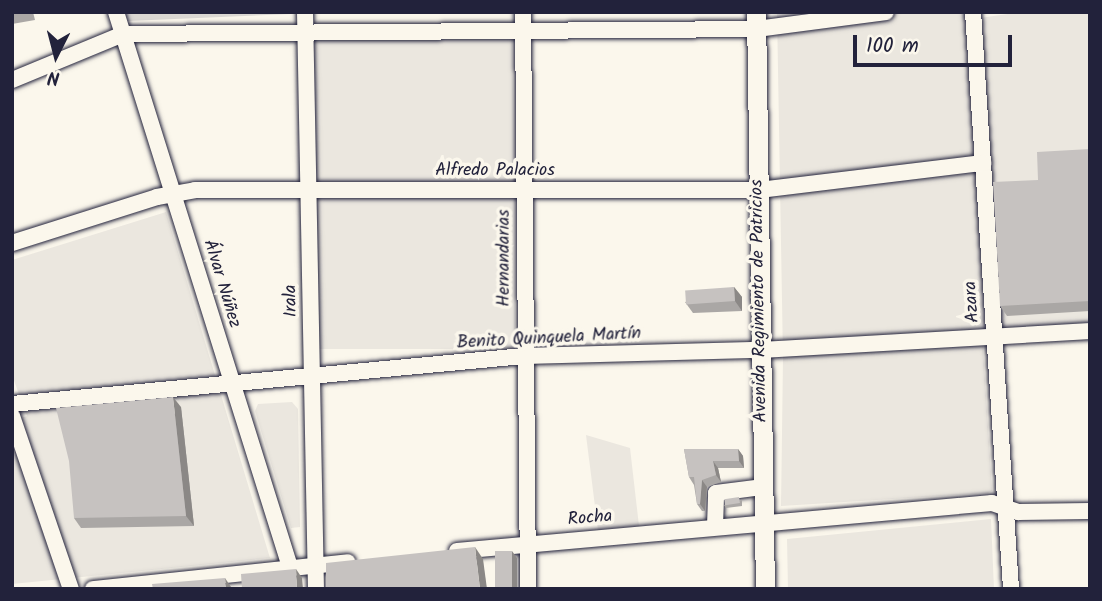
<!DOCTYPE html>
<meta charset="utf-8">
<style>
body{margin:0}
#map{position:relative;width:1102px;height:601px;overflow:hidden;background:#fbf7ec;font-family:Kalam,sans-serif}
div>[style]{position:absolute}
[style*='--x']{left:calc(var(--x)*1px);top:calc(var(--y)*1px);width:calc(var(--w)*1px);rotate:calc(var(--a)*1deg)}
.built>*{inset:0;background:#ebe7df;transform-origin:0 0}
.green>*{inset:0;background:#dbd8d3}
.roads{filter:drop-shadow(0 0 2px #22223b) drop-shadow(0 0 2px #22223b)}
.minor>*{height:16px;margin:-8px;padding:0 8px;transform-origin:8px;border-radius:8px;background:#fbf7ec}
.major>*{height:19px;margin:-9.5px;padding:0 9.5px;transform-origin:9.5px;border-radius:9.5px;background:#fbf7ec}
.wall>*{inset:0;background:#aaa7a5}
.shaded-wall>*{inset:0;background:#8b8886}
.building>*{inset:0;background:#c6c2c0;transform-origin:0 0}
span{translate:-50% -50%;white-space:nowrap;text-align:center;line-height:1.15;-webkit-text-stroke:7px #fbf7ec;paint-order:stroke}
.street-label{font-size:18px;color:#22223b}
.frame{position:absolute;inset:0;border:14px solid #22223b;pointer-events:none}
.north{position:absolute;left:21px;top:21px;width:70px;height:70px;-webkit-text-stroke:5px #fbf7ec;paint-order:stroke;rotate:186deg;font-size:19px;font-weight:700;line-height:28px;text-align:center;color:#22223b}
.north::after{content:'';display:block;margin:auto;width:24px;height:32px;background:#22223b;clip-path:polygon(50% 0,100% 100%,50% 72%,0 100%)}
.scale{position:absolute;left:853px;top:35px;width:159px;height:32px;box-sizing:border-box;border:4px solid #22223b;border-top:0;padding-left:9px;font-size:21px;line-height:24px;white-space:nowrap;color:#22223b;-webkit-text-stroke:5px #fbf7ec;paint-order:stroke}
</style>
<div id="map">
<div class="built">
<div style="clip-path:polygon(777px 12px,965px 12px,966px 20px,1022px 12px,1090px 12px,1090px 322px,982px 332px,992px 491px,988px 493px,781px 506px,783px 358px)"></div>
<div style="left:512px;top:33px;width:148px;height:199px;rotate:89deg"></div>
<div style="left:515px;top:192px;width:157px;height:198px;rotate:90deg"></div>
<div style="clip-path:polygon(166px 212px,270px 558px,12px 584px,12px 421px,27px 416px,12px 375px,12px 260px)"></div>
<div style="clip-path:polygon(292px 402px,298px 409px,300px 527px,291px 528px,255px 411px,258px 404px)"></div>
<div style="clip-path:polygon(586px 435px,630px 448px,639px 526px,598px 530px)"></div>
<div style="clip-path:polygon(991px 519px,994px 589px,788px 589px,787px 539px)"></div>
</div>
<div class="green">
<div style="clip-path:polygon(125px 12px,291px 12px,291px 14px,128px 21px)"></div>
</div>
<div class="roads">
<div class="minor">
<div style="--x:116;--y:12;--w:582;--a:72.59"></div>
<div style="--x:305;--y:12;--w:577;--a:88.91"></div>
<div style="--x:523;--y:12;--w:577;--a:89.5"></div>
<div style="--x:973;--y:12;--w:578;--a:86.23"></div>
<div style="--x:12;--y:80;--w:120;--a:-22.5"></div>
<div style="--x:123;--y:34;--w:634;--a:-0.45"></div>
<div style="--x:757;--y:29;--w:130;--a:-7.5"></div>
<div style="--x:12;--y:243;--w:152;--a:-17.6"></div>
<div style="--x:157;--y:197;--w:39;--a:-10"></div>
<div style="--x:195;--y:190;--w:564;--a:0"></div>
<div style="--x:759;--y:190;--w:226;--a:-6.9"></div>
<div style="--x:12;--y:404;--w:514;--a:-5.36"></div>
<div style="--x:524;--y:356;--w:237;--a:-1.5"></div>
<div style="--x:761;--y:350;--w:330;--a:-3.3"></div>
<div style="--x:12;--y:416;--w:183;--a:71.2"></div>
<div style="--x:715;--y:526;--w:33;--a:-88"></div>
<div style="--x:716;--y:493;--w:46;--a:-7.4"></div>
<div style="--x:457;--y:551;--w:537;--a:-5.13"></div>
<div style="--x:992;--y:503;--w:28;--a:19"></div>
<div style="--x:1018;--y:512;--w:72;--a:-0.8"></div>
<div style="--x:93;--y:589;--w:256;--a:-6"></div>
</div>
<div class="major">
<div style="--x:756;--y:12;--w:577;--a:89.11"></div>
</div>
</div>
<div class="wall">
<div style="clip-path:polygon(12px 12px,33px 12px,35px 20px,12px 24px)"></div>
<div style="clip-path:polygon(1090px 149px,1090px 311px,1007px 316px,1000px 306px,1038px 180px)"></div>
<div style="clip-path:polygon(734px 287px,742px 297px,742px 311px,693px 313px,685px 302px)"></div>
<div style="clip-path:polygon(181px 407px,194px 526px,81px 528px,74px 518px)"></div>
<div style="clip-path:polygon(684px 449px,738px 449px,743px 456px,744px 468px,718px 468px,721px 482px,707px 487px,705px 511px,702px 511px,697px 504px,694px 485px,689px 477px)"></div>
<div style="clip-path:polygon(742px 500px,742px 506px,726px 508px,724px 505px)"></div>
</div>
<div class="shaded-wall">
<div style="clip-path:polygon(734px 287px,742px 297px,742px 311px,735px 301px)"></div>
<div style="clip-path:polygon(173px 397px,181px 407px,194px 526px,186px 516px)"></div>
<div style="clip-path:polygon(738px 449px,743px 456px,744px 468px,739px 461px)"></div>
<div style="clip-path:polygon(713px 461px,718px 468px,721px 482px,716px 475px)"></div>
<div style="clip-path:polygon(702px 480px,707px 487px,705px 511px,700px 504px)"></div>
<div style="clip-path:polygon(475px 547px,483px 559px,487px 589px,480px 589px)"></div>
<div style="clip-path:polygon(512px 551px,517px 558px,517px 589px,512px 589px)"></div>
<div style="clip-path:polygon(296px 569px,302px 578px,303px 589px,297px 589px)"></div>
<div style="clip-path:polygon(225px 578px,231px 587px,231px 589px,226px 589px)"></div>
</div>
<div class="building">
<div style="clip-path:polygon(1090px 149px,1090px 301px,1000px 306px,993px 182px,1038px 180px,1037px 152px)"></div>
<div style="left:734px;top:287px;width:14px;height:49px;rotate:86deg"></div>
<div style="clip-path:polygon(173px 397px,186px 516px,74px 518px,69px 461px,56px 408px)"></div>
<div style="clip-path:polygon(684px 449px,738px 449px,739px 461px,713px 461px,716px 475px,702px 480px,700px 504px,697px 504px,694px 477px,689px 477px)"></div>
<div style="left:739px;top:497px;width:6px;height:15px;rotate:81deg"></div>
<div style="clip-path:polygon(475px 547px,480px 589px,326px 589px,326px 563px)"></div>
<div style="left:495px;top:551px;width:17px;height:38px"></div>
<div style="clip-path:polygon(296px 569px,297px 589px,242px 589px,241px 574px)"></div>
<div style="clip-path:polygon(225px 578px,226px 589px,153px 589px,152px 584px)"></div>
</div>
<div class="street-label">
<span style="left:495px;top:171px">Alfredo Palacios</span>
<span style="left:505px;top:258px;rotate:-90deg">Hernandarias</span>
<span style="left:221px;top:284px;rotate:73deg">Álvar Núñez</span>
<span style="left:292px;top:301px;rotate:-91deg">Irala</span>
<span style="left:760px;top:301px;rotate:-91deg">Avenida Regimiento de Patricios</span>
<span style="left:973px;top:302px;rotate:-94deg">Azara</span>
<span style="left:549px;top:339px;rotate:-3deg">Benito Quinquela Martín</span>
<span style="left:590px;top:519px;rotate:-5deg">Rocha</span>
</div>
<div class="frame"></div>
<div class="north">N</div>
<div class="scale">100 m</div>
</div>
